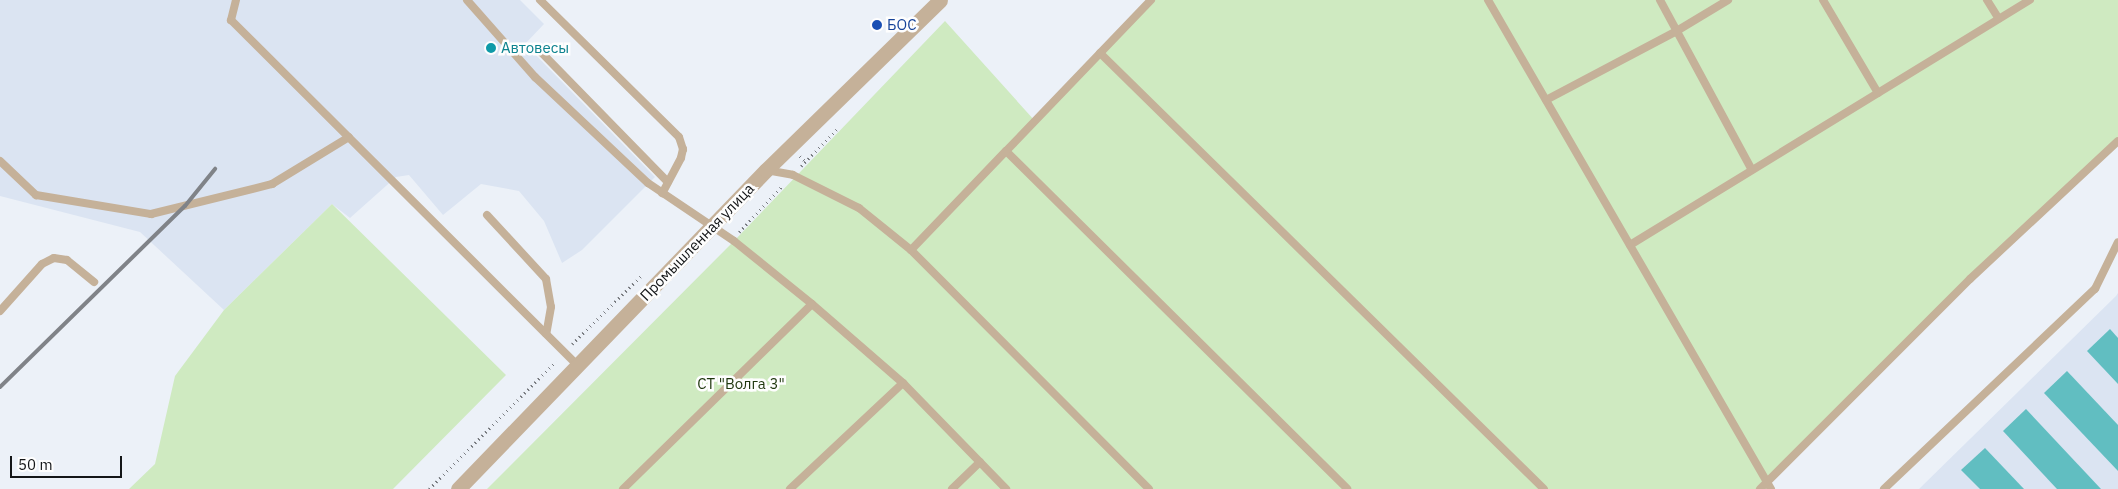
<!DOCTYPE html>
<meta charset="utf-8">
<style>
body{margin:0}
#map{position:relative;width:2118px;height:489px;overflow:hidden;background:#ecf1f8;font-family:"IBM Plex Sans",sans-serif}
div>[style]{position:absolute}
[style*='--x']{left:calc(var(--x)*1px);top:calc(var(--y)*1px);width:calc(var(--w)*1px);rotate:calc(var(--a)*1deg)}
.built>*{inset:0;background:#dbe4f2}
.green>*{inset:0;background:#cfeac1}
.water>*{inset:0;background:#61bec1}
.path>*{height:2.5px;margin-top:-1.25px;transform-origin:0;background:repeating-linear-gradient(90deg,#797c81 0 1px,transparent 0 5px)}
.service>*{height:8px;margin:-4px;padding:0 4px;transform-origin:4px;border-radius:4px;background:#c5b199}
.minor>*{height:15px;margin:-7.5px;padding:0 7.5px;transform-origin:7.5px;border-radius:7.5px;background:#c5b199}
.rail>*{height:4px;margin:-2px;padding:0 2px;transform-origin:2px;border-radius:2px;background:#808388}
.dots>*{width:14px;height:14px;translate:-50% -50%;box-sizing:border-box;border:2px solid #fefefe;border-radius:50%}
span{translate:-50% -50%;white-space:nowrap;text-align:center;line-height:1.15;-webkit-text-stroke:5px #fefefe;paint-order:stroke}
.transit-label{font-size:15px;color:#164399}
.left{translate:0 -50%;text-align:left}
.culture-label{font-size:15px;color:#0d838f}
.street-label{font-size:15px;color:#141618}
.park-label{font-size:15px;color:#1f370e}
.scale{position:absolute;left:10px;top:456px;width:112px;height:22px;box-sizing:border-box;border:2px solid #141618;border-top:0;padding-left:6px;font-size:15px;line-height:18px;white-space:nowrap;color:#141618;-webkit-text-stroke:4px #fefefe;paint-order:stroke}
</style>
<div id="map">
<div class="built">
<div style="clip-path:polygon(0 0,520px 0,544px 24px,525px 44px,655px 177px,582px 250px,562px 263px,544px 221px,519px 191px,481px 184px,443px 215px,409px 175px,396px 177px,350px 218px,332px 204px,224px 310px,140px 232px,0 196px)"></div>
<div style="clip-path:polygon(2118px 293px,2118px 489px,1919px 489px,2116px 296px)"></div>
</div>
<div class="green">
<div style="clip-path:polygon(1151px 0,2118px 0,2118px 141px,1970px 279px,1760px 489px,487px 489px,734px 241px,945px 21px,1035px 121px)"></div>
<div style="clip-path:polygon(332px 204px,506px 375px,393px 489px,129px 489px,155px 464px,175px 376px,224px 310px)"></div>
</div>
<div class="water">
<div style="clip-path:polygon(2110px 329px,2118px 338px,2118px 384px,2087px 351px)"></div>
<div style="clip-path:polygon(2067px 371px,2118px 425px,2118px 471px,2044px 393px)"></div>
<div style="clip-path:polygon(2026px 409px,2101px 489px,2057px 489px,2003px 431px)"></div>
<div style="clip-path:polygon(1985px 448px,2024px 489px,1980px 489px,1961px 470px)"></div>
</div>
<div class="path">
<div style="--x:800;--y:156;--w:7;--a:45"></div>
<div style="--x:801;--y:166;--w:53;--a:-45.8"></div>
<div style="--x:739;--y:232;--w:64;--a:-46.9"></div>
<div style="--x:572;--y:344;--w:97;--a:-44.6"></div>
<div style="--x:429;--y:489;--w:180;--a:-45.2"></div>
</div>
<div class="service">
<div style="--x:236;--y:0;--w:21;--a:104"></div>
<div style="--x:231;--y:20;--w:490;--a:44.9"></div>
<div style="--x:467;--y:0;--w:103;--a:48.6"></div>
<div style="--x:535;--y:77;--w:155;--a:43.2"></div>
<div style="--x:648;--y:183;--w:104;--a:34"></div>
<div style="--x:734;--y:241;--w:100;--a:38.9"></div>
<div style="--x:812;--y:304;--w:121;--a:41"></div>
<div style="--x:903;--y:383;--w:148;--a:45.8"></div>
<div style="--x:540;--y:0;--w:195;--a:44.6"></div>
<div style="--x:679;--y:137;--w:13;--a:72"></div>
<div style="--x:683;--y:149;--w:9;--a:103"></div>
<div style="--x:681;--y:158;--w:40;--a:118"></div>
<div style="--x:1151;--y:0;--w:209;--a:133.8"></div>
<div style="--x:1006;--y:151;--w:480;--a:44.7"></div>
<div style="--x:1488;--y:0;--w:565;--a:59.94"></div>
<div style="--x:1660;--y:0;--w:193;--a:61.6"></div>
<div style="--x:1823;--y:0;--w:108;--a:59.4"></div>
<div style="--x:1987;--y:0;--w:22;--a:58"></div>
<div style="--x:538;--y:49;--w:186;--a:45.7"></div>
<div style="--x:1100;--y:53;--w:622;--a:44.48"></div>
<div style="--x:1546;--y:100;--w:146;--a:-27.8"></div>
<div style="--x:1675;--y:32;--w:62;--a:-31.1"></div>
<div style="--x:0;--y:161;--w:50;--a:43.4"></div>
<div style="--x:36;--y:195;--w:117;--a:9.4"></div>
<div style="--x:151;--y:214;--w:125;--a:-13.9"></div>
<div style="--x:272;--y:184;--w:90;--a:-31.4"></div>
<div style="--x:766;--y:170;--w:27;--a:10"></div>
<div style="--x:793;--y:175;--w:74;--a:26.6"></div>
<div style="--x:859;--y:208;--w:67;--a:38.9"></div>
<div style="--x:911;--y:250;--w:337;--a:45.1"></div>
<div style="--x:487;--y:215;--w:87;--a:47.3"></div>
<div style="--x:546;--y:279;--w:28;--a:80"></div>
<div style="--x:551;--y:307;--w:27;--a:100"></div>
<div style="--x:1630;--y:245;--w:469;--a:-31.5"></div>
<div style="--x:911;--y:250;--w:137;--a:-46.2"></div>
<div style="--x:0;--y:311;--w:63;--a:-48.2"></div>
<div style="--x:42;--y:264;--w:13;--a:-27"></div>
<div style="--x:54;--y:258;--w:13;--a:9"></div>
<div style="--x:67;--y:260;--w:35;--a:39"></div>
<div style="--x:623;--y:489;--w:264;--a:-44.4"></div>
<div style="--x:790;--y:489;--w:155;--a:-43.2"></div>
<div style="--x:952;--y:489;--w:39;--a:-44"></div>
<div style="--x:1760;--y:489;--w:297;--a:-45"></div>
<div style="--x:1970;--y:279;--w:202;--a:-43"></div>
<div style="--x:1884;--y:489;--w:291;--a:-43.5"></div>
<div style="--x:2095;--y:289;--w:52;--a:-63.9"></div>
</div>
<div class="minor">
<div style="--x:458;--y:489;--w:443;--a:-46"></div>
<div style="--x:766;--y:170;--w:243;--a:-44.3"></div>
</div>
<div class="rail">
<div style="--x:0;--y:387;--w:259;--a:-44.4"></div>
<div style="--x:185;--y:206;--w:48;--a:-51"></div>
</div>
<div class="dots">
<div style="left:877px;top:25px;background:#1a4fb4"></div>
<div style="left:491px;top:48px;background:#0f9aa8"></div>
</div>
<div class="transit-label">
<span class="left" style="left:887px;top:25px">БОС</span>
</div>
<div class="culture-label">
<span class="left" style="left:501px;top:48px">Автовесы</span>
</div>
<div class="street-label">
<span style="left:697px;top:242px;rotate:-46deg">Промышленная улица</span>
</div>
<div class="park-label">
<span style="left:741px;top:384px">СТ "Волга 3"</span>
</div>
<div class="scale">50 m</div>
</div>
